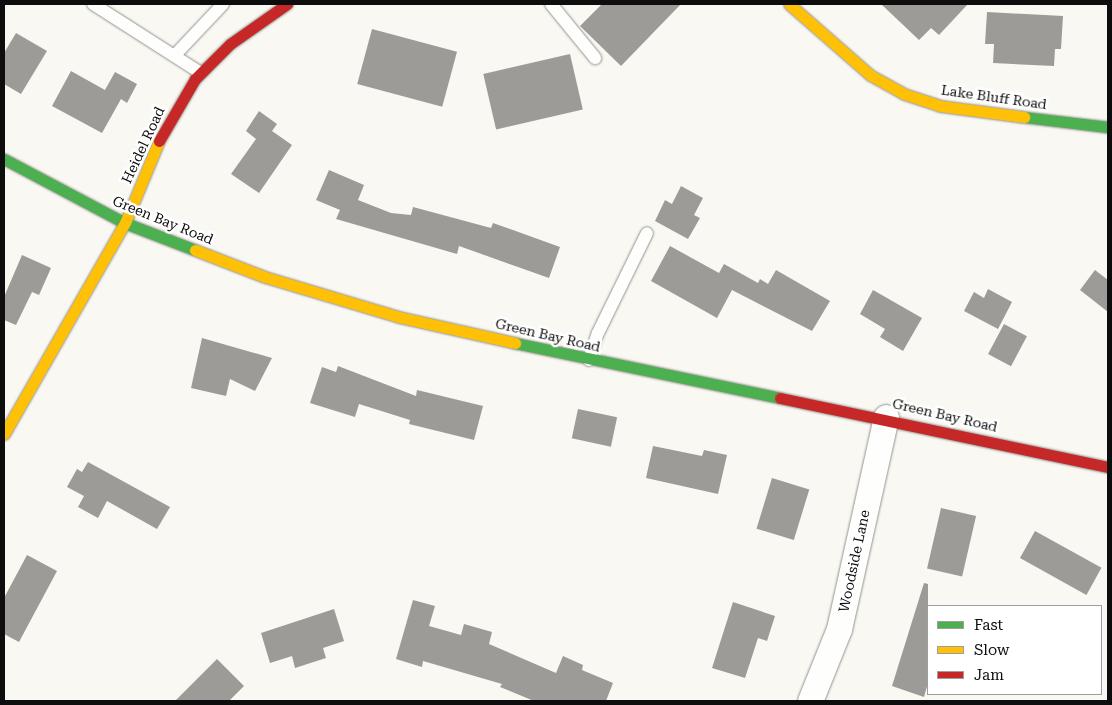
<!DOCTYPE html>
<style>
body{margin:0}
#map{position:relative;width:1112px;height:705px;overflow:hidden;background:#faf8f2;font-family:"Roboto Serif",serif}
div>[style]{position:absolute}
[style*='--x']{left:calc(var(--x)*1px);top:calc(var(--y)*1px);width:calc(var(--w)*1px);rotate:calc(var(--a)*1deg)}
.building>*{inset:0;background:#9d9b97;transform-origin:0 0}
.roads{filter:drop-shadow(0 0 1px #949390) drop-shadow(0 0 1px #949390)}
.lane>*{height:12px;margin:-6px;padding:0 6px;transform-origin:6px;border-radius:6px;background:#fefefd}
.street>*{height:25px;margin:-12.5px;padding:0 12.5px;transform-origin:12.5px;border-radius:12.5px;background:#fefefd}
.fast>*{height:11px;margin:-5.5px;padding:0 5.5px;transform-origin:5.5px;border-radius:5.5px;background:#4caf50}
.slow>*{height:11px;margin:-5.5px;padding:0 5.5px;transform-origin:5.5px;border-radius:5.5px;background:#ffc107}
.jam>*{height:11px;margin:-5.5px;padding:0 5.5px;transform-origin:5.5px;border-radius:5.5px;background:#c62828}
span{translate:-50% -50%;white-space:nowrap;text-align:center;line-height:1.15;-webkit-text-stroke:5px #fff;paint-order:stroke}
.street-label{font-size:14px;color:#0d0d0d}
.frame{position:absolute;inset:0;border:5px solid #0d0d0d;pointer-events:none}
.legend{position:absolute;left:927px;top:605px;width:175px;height:90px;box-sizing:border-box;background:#fff;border:1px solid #9e9e9e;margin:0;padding:6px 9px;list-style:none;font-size:15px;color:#0d0d0d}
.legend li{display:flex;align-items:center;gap:10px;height:25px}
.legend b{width:25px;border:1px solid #9e9e9e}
</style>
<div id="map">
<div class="building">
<div style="clip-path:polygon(602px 4px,681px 4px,621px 66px,580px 26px)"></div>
<div style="clip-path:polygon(881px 4px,968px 4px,939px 35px,931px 28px,919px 40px)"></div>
<div style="clip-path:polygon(987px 12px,1063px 16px,1061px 49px,1055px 49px,1054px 66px,993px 63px,994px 44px,985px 44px)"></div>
<div style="left:372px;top:29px;width:88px;height:57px;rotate:15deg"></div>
<div style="clip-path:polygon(16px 33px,47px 51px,21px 94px,4px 84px,4px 53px)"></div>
<div style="left:570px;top:54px;width:57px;height:89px;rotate:77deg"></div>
<div style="clip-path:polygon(71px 71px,105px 90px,115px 72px,137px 84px,127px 103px,121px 99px,102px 133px,52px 106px)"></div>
<div style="clip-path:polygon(259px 111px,277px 124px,272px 131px,292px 145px,259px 193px,231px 174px,256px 139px,246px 131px)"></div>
<div style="clip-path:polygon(329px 170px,364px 185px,358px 200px,391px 213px,411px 215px,413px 207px,491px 228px,493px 223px,560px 247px,549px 278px,459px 246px,457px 254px,336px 219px,340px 210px,316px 200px)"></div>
<div style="clip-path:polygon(681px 186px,703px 198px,694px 215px,700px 218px,688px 239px,655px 221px,665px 200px,672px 204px)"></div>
<div style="clip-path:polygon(670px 246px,719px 273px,724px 264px,758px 283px,760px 279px,768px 284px,776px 270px,830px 301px,812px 331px,732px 290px,717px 318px,651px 281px)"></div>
<div style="clip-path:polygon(22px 255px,51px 268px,39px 295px,32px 292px,16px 325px,4px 320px,4px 297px)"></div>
<div style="clip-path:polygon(1095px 270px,1108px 280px,1108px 312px,1080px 290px)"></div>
<div style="clip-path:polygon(988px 289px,1012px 302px,998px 329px,964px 311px,974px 292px,984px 298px)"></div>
<div style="clip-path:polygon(873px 290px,922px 318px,903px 351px,880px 337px,885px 329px,860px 314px)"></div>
<div style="left:1004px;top:324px;width:26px;height:34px;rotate:28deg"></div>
<div style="clip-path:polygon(202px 338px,272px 358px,255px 391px,230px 379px,226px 396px,191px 388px)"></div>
<div style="clip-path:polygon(338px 366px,416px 396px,417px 390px,483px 406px,474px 440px,409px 424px,410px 420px,359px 404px,355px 417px,310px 403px,322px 367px,336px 372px)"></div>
<div style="left:578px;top:409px;width:40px;height:30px;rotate:12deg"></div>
<div style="clip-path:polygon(653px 446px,702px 456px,704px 450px,727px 455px,718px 494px,646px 478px)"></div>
<div style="clip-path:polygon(88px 462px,170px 507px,157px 529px,107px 501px,98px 518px,78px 507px,84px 496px,67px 487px,77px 469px,82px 472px)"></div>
<div style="left:772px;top:478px;width:39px;height:53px;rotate:17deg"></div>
<div style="left:941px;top:508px;width:36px;height:62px;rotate:13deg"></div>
<div style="left:1035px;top:531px;width:76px;height:31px;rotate:29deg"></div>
<div style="clip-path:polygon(27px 555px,57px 571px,19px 642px,4px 634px,4px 598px)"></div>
<div style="clip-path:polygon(924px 583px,928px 584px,928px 683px,924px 697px,892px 686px)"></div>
<div style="clip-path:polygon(413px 600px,435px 606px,429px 626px,461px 635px,464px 624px,492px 632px,489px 644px,556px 673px,563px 656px,583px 665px,582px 670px,613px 683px,606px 701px,534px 701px,500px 687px,502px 684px,423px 661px,422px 667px,396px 659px)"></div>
<div style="clip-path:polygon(733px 602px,775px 616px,767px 641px,758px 638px,745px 678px,712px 668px)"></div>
<div style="clip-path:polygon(334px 609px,344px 641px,323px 648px,326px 658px,295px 668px,292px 656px,270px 663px,261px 633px)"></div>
<div style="clip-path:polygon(217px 659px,244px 686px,229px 701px,175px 701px)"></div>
</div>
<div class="roads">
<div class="lane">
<div style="--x:93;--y:4;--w:128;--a:32.6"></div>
<div style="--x:551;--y:4;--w:70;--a:50.8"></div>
<div style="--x:175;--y:55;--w:70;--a:-46.7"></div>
<div style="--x:589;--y:360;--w:28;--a:-72"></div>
<div style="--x:598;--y:333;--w:111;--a:-63.9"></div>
</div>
<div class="street">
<div style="--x:810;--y:701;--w:78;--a:-68.1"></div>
<div style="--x:839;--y:629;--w:217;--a:-77.5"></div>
</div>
<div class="fast">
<div style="--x:1024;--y:117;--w:85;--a:6.8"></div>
<div style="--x:4;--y:159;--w:137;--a:27.9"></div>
<div style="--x:125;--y:223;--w:75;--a:21.1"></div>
<div style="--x:515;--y:343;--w:271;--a:11.7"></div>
</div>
<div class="slow">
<div style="--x:789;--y:4;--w:108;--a:41.2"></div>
<div style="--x:870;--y:75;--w:39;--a:29"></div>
<div style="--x:904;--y:94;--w:38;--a:18"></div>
<div style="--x:940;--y:106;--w:85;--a:7.5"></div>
<div style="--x:195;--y:250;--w:75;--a:21.1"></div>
<div style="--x:265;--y:277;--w:140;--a:16.6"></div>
<div style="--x:399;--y:317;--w:119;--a:12.6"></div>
<div style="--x:4;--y:434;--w:243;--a:-60.2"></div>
<div style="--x:125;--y:223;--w:89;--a:-67.5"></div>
</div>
<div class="jam">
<div style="--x:159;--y:141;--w:72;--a:-59.9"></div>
<div style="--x:195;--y:79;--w:49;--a:-45"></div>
<div style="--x:230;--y:44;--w:70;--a:-35.1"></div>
<div style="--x:780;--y:398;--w:335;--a:11.9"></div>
</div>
</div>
<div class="street-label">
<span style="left:994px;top:97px;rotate:8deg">Lake Bluff Road</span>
<span style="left:143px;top:145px;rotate:-65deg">Heidel Road</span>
<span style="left:163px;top:220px;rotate:22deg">Green Bay Road</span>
<span style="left:548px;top:335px;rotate:13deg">Green Bay Road</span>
<span style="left:945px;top:415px;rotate:13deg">Green Bay Road</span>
<span style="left:854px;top:561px;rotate:-78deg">Woodside Lane</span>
</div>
<div class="frame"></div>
<ul class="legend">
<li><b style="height:6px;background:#4caf50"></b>Fast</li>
<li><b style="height:6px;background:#ffc107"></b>Slow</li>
<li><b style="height:6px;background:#c62828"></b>Jam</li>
</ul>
</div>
